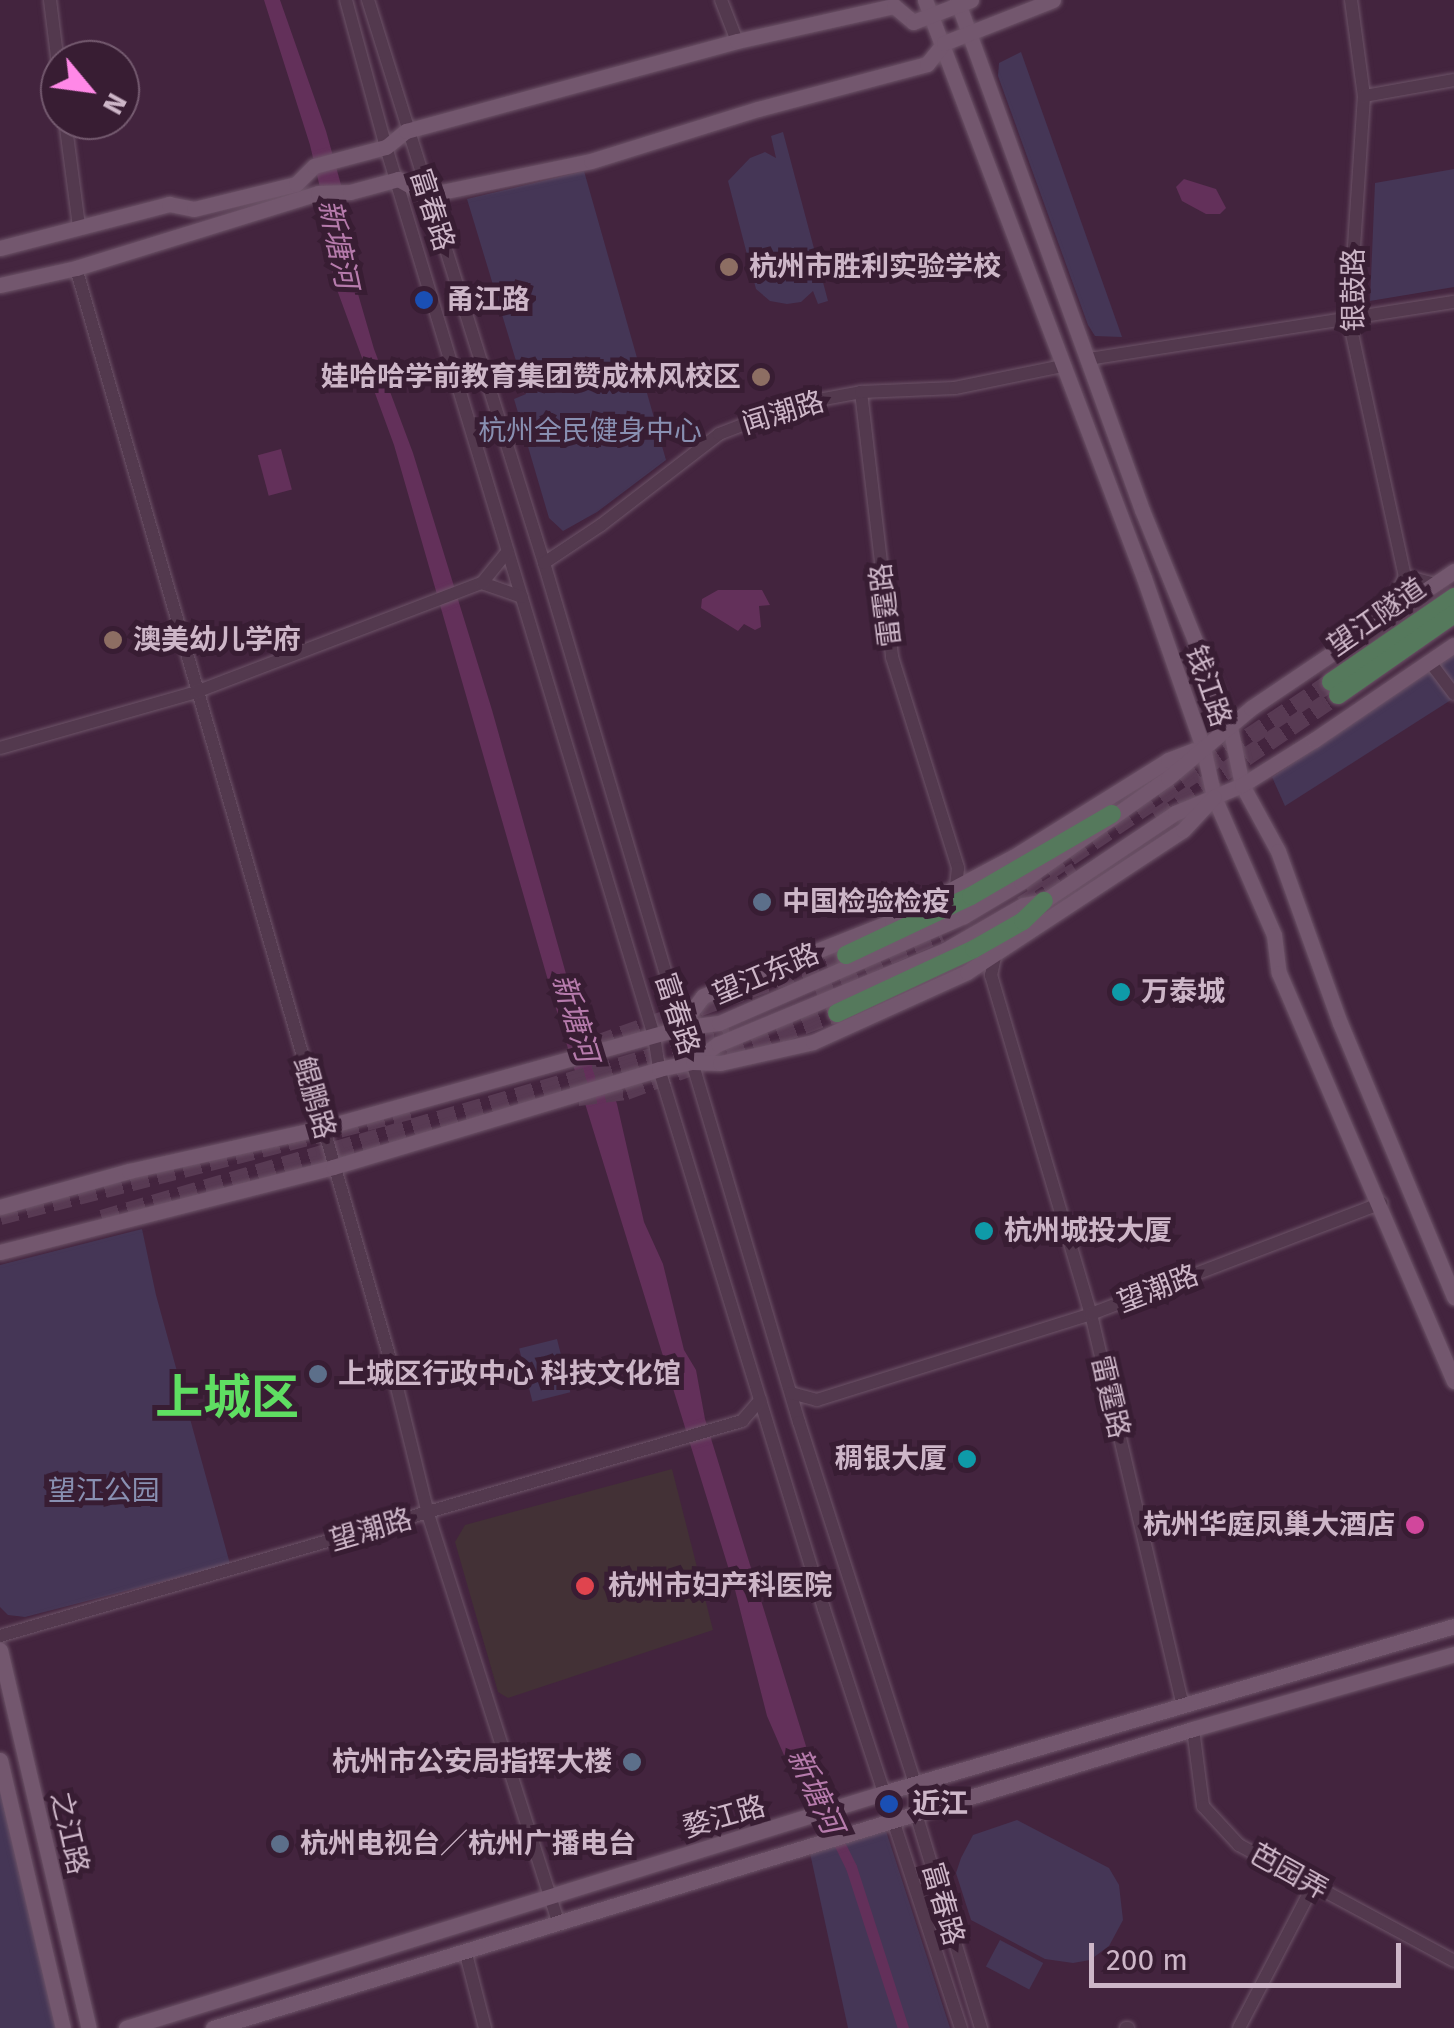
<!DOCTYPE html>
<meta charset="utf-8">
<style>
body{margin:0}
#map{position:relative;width:1454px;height:2028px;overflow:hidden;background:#43243e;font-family:"Fira Sans","Noto Sans SC",sans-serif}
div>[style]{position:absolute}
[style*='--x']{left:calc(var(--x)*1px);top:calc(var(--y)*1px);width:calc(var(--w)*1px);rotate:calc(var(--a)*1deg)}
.medical>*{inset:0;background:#433136}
.green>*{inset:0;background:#453656;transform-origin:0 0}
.water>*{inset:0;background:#63305a;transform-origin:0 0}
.canal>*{height:11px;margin:-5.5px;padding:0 5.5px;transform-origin:5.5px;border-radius:5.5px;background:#63305a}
.highway-tunnel>*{height:18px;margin-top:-9px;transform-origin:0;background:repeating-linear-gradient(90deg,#583a53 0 18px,transparent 0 27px)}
.roads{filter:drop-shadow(0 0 2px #6d5468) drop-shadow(0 0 2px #6d5468)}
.minor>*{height:12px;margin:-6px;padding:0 6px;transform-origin:6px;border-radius:6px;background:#53394e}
.major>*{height:15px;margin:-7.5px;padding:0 7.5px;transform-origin:7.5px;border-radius:7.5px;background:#73576e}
.highway>*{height:18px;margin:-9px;padding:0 9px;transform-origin:9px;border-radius:9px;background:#55795c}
.dots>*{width:28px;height:28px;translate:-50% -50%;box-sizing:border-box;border:5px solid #381d33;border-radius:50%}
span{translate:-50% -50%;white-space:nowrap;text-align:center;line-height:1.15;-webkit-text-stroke:10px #381d33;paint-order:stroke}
.street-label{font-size:28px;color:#cdb6c8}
.poi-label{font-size:28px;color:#cdb6c8;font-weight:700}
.left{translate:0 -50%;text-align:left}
.right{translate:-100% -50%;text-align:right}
.park-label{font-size:28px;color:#8990b2}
.water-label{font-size:30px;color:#b67bac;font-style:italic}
.town-label{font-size:48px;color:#5fde62;font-weight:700}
.north{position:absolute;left:40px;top:40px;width:100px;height:100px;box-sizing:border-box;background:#381d33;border:2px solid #745a6f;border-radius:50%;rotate:119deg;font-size:28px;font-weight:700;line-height:40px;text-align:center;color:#cdb6c8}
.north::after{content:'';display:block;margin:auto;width:35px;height:45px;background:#ff88e7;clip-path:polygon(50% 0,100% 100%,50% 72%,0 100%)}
.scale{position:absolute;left:1089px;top:1943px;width:312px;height:45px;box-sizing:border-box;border:5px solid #cdb6c8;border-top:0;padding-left:12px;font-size:30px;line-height:35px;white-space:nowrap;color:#cdb6c8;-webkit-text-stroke:8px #381d33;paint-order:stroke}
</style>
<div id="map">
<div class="medical">
<div style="clip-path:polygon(672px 1469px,713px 1630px,508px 1698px,498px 1692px,455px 1542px,465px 1525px)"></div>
</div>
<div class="green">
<div style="clip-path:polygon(1021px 52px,1122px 337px,1095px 336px,1088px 325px,998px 76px,999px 63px)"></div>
<div style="clip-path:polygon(783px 132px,828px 301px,818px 304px,813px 291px,801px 302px,787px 304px,770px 301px,756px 289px,728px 181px,750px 158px,765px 152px,776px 158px,771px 136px)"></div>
<div style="clip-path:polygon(1454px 169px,1454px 287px,1370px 301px,1375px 183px)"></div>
<div style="clip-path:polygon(584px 171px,666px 460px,597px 512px,563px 531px,549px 518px,514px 399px,526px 394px,467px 199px)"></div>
<div style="clip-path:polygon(1454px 655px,1454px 698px,1285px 806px,1272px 777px)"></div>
<div style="clip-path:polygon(142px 1229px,156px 1295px,230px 1564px,25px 1617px,8px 1615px,0 1607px,0 1265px)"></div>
<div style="left:557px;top:1339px;width:55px;height:39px;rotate:76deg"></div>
<div style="clip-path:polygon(0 1778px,62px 2028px,0 2028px)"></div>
<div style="clip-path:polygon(1017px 1820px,1109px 1868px,1119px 1885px,1123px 1920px,1109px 1946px,1090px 1960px,1073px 1963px,1045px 1959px,971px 1920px,956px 1873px,961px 1858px,973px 1835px)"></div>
<div style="clip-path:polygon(886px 1831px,950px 2028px,848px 2028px,810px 1853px)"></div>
<div style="left:1000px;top:1940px;width:49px;height:30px;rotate:28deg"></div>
</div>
<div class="water">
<div style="clip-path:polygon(264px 0,280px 0,326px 131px,350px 217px,347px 256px,374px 349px,413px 453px,492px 710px,575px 1006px,592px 1030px,617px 1104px,644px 1222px,663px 1264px,684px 1350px,696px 1370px,705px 1419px,818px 1785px,800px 1792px,767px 1716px,734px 1586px,562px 1029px,394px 445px,336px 287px,328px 253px,328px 222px,310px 145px)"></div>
<div style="clip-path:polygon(1184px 179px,1216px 189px,1226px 208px,1220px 214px,1206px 214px,1182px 201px,1176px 187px)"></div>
<div style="left:281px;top:449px;width:42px;height:24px;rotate:75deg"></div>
<div style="clip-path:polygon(718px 590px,762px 590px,770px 605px,759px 606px,761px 627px,755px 630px,744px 624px,738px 631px,701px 608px,702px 599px)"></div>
</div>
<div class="canal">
<div style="--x:806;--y:1776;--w:102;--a:63.7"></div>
<div style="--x:851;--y:1867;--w:169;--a:72.1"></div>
</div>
<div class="highway-tunnel">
<div style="--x:1156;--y:818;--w:220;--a:-34.1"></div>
<div style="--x:1025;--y:887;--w:368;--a:-33.8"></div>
<div style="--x:1022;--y:905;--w:64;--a:-32.2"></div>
<div style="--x:814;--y:988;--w:138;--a:-23.4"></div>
<div style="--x:597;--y:1044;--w:264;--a:-19.7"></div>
<div style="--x:578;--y:1097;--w:48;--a:-7.1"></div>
<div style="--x:626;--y:1091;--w:225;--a:-20.3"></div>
<div style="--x:0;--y:1216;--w:430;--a:-14.4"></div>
<div style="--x:102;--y:1219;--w:655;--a:-16.41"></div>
</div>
<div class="roads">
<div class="minor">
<div style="--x:50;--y:0;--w:81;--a:82.9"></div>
<div style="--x:346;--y:0;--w:152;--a:74.8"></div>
<div style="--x:386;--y:147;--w:929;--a:73.22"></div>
<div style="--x:654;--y:1036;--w:33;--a:81"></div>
<div style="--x:659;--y:1069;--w:565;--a:73.01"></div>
<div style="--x:824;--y:1609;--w:441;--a:71.9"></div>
<div style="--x:368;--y:0;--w:590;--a:72.64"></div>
<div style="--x:544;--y:563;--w:896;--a:73.47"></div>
<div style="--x:799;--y:1422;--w:380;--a:72.2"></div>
<div style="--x:915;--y:1784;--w:30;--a:88"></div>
<div style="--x:916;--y:1814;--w:224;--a:73.1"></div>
<div style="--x:721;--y:0;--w:44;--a:68.7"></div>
<div style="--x:1351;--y:0;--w:97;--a:82.3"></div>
<div style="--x:1364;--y:96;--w:225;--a:93.8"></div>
<div style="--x:1349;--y:320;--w:262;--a:77.7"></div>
<div style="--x:1405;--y:576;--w:47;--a:115.5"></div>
<div style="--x:1364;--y:96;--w:91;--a:-10.1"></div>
<div style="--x:65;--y:120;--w:108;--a:82.5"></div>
<div style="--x:76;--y:268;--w:1135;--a:73.94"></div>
<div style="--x:390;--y:1359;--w:160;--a:76.2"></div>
<div style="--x:428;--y:1514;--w:431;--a:72.3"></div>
<div style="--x:1089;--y:359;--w:369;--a:-8.9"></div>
<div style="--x:861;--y:392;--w:267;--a:83.3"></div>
<div style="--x:892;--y:657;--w:221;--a:72.6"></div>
<div style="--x:958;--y:868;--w:20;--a:96"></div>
<div style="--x:544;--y:563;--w:69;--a:-33.7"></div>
<div style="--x:601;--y:525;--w:149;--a:-37.6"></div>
<div style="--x:719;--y:434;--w:84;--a:-21"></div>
<div style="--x:797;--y:404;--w:65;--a:-10.6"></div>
<div style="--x:861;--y:392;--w:94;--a:-2.4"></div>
<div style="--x:955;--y:388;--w:109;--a:-11.6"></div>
<div style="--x:1405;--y:576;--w:30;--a:15"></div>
<div style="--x:482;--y:583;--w:42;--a:19.3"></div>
<div style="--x:1430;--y:662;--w:40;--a:53"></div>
<div style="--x:0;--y:748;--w:204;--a:-15.9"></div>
<div style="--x:196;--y:692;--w:306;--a:-20.9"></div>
<div style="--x:482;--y:583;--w:41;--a:-50.9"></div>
<div style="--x:996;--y:952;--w:24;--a:102"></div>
<div style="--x:991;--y:975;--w:353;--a:73.6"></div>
<div style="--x:1091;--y:1314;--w:404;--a:76.8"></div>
<div style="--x:791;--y:1393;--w:27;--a:15"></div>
<div style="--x:817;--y:1400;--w:287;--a:-17.4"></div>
<div style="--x:1091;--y:1314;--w:311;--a:-20.9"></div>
<div style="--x:0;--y:1636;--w:773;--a:-16.16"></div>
<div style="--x:742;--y:1421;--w:28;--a:-49"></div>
<div style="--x:1193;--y:1729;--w:78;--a:82.6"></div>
<div style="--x:1203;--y:1806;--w:53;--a:47.3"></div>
<div style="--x:1239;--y:1845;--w:244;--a:28.3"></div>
<div style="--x:465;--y:1950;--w:81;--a:75.6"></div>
<div style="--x:1126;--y:2028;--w:2;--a:0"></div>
<div style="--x:1239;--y:2028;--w:160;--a:-62.5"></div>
</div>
<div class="major">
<div style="--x:925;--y:0;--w:618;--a:69.25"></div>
<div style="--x:1144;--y:578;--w:179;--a:70.8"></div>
<div style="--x:1203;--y:747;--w:51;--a:77.6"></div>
<div style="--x:1214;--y:797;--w:150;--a:66.5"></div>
<div style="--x:1274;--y:935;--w:38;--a:83"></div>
<div style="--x:1279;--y:973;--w:444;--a:66.8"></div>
<div style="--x:957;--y:0;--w:543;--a:70.06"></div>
<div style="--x:1142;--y:510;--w:234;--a:67.9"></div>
<div style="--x:1230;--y:727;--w:59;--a:78.3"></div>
<div style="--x:1242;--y:785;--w:75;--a:61.4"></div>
<div style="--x:1278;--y:851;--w:183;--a:70.2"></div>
<div style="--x:1340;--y:1023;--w:297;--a:67.4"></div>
<div style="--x:0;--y:248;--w:175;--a:-14.6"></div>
<div style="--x:169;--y:204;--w:25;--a:11"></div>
<div style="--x:194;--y:209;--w:105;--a:-13.8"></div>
<div style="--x:296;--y:184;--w:25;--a:-45"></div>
<div style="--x:314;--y:166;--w:74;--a:-14.8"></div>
<div style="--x:386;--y:147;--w:26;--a:-39"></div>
<div style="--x:406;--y:131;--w:343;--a:-15.2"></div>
<div style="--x:737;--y:41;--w:161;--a:-12.6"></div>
<div style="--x:894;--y:6;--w:25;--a:40"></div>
<div style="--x:913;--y:22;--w:62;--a:-20.8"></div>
<div style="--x:0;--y:285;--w:78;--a:-12.6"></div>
<div style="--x:76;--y:268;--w:253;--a:-17.2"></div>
<div style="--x:318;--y:193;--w:32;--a:-2"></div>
<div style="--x:350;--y:192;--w:50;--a:-15.2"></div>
<div style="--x:398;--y:179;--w:33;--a:29"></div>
<div style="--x:427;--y:195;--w:167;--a:-11.7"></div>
<div style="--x:591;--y:161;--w:175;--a:-17.3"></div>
<div style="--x:758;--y:109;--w:175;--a:-14.9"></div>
<div style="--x:927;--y:64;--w:27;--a:-51"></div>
<div style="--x:944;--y:43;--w:117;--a:-21.5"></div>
<div style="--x:679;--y:1028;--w:40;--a:-53"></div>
<div style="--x:703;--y:996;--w:203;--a:-21.6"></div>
<div style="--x:892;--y:921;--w:137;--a:-27.9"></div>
<div style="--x:1013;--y:857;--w:183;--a:-32"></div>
<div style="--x:1168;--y:760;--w:28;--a:-21"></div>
<div style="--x:693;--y:1062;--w:31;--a:-36"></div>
<div style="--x:718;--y:1044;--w:246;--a:-22.5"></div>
<div style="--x:945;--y:950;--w:90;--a:-30"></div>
<div style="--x:1023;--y:905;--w:21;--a:-11"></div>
<div style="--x:1044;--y:901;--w:158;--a:-33.9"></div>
<div style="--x:1175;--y:813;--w:73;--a:-22.7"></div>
<div style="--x:1242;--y:785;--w:85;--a:-32"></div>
<div style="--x:1314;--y:740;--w:169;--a:-34.2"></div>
<div style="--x:0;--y:1207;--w:134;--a:-15.6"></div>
<div style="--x:129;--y:1171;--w:198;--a:-12.6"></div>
<div style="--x:322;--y:1128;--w:371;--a:-15.6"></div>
<div style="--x:679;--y:1028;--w:40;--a:-7.1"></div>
<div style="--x:719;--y:1023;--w:267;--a:-23.6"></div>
<div style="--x:964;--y:916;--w:66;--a:-30.8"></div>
<div style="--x:1021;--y:882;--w:180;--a:-35.3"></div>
<div style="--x:1168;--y:778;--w:109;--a:-40.1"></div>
<div style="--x:1251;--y:708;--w:245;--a:-34"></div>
<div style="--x:0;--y:1252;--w:344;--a:-14.3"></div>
<div style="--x:333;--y:1167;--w:340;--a:-16.7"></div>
<div style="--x:659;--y:1069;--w:35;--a:-12"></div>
<div style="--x:693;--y:1062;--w:27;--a:2"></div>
<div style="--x:720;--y:1063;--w:95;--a:-12.7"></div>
<div style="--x:813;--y:1042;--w:169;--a:-24.4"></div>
<div style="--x:967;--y:972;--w:258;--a:-33.3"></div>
<div style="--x:1183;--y:830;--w:45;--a:-46.8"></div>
<div style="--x:0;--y:1650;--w:388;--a:76.8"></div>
<div style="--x:0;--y:1760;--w:275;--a:76.8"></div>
<div style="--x:126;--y:2028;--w:793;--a:-17.25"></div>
<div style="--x:883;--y:1793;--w:595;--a:-16.3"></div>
<div style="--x:213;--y:2028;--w:1025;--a:-16.97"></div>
<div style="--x:1193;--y:1729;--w:272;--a:-16"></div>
</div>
<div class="highway">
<div style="--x:1331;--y:682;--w:150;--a:-34.6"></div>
<div style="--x:1338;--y:695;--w:141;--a:-34.9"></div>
<div style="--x:846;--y:955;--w:138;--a:-25.3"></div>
<div style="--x:971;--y:896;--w:163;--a:-30.2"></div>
<div style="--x:837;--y:1013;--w:151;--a:-25"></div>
<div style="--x:974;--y:949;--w:56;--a:-29.7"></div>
<div style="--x:1023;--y:921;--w:29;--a:-44"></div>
</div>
</div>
<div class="dots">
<div style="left:729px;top:267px;background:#8d6e63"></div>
<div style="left:424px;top:300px;background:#1a4fb4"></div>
<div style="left:761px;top:377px;background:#8d6e63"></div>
<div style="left:113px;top:640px;background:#8d6e63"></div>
<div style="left:762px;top:902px;background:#5c6f8a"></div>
<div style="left:1121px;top:992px;background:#0f9aa8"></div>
<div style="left:984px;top:1231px;background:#0f9aa8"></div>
<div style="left:318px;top:1374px;background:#5c6f8a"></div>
<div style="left:967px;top:1459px;background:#0f9aa8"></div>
<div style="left:1415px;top:1525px;background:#d1479c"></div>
<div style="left:585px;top:1586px;background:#e0444e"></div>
<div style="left:632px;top:1762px;background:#5c6f8a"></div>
<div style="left:889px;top:1804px;background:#1a4fb4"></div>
<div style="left:280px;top:1844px;background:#5c6f8a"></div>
</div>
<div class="street-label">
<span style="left:432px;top:210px;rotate:72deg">富春路</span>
<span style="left:1354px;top:290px;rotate:-90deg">银鼓路</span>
<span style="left:783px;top:413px;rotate:-17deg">闻潮路</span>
<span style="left:886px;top:605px;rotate:-97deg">雷霆路</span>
<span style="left:1377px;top:617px;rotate:-35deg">望江隧道</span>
<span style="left:1208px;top:686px;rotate:71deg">钱江路</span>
<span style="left:766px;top:974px;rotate:-23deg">望江东路</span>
<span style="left:677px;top:1014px;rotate:72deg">富春路</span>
<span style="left:314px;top:1098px;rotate:74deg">鲲鹏路</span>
<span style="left:1158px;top:1289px;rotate:-21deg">望潮路</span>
<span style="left:1110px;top:1397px;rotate:77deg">雷霆路</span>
<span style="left:371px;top:1530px;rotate:-16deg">望潮路</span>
<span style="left:724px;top:1817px;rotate:-16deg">婺江路</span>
<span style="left:69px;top:1833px;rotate:77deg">之江路</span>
<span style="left:1289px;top:1872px;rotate:29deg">芭园弄</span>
<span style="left:943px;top:1904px;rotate:74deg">富春路</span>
</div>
<div class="poi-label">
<span class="left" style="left:749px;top:267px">杭州市胜利实验学校</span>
<span class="left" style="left:446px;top:300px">甬江路</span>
<span class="right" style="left:741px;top:377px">娃哈哈学前教育集团赞成林风校区</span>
<span class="left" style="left:133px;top:640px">澳美幼儿学府</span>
<span class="left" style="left:782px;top:902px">中国检验检疫</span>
<span class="left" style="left:1141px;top:992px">万泰城</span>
<span class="left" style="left:1004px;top:1231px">杭州城投大厦</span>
<span class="left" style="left:338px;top:1374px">上城区行政中心 科技文化馆</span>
<span class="right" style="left:947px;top:1459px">稠银大厦</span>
<span class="right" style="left:1395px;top:1525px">杭州华庭凤巢大酒店</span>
<span class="left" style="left:608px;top:1586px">杭州市妇产科医院</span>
<span class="right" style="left:612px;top:1762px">杭州市公安局指挥大楼</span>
<span class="left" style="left:912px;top:1804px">近江</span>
<span class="left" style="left:300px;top:1844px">杭州电视台／杭州广播电台</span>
</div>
<div class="park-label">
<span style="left:590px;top:431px">杭州全民健身中心</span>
<span style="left:104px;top:1491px">望江公园</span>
</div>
<div class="water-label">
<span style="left:338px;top:244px;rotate:78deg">新塘河</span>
<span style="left:575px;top:1018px;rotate:73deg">新塘河</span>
<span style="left:815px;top:1791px;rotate:65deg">新塘河</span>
</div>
<div class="town-label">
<span style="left:227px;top:1399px">上城区</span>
</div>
<div class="north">N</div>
<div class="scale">200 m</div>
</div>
